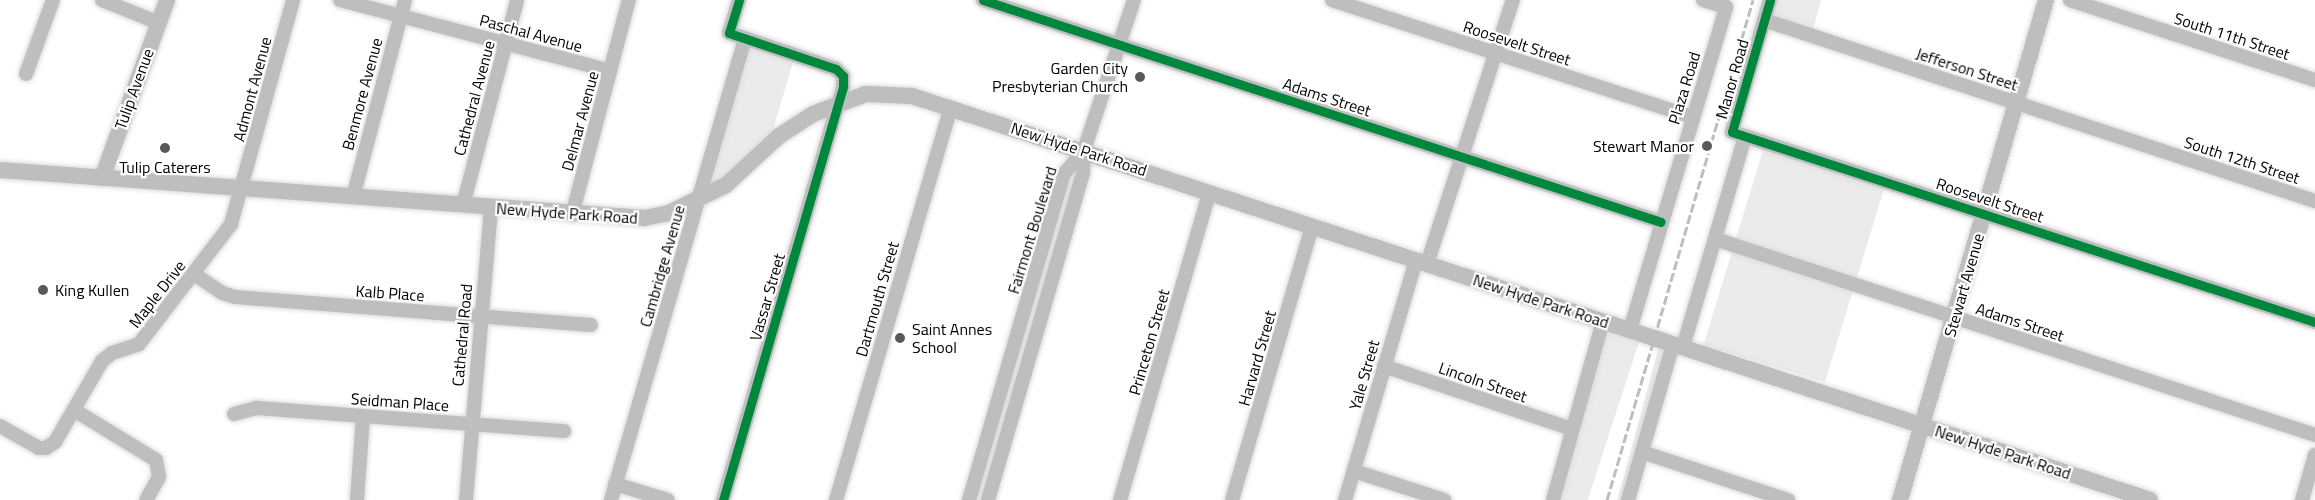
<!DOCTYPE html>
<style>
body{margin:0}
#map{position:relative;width:2315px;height:500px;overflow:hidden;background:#fff;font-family:"Titillium Web",sans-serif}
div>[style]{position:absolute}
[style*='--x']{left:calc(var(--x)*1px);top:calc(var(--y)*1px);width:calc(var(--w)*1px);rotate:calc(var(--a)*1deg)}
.green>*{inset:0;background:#ebebeb;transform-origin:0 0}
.roads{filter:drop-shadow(0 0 2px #dbdbdb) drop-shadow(0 0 2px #dbdbdb)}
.minor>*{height:14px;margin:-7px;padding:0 7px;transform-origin:7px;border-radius:7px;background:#bebebe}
.major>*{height:16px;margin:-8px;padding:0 8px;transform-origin:8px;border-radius:8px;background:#bebebe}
.rail>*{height:3px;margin-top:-1.5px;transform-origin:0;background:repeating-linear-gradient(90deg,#bebebe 0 9px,transparent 0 12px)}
.cycleway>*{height:9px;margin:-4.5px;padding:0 4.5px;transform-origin:4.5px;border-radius:4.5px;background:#00873e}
.dots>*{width:16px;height:16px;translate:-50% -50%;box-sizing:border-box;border:3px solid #fff;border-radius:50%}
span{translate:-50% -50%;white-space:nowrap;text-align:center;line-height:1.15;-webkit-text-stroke:4.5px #fff;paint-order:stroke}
.street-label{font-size:16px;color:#000}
.poi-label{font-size:16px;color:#000}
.right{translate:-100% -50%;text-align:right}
.left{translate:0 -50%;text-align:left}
</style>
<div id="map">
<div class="green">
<div style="clip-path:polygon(1765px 0,1821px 0,1812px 33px,1760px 17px)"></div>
<div style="clip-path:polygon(746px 44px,794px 59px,769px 143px,703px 196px)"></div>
<div style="left:1764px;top:147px;width:127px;height:207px;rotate:17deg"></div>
<div style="clip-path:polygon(1078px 165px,984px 500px,975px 500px,1072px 166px)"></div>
<div style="left:1602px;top:323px;width:41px;height:184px;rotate:18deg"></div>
<div style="left:1660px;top:342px;width:11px;height:165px;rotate:15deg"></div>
</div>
<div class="roads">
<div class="minor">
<div style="--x:102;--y:0;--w:61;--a:22"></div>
<div style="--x:340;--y:0;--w:279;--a:14.7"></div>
<div style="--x:983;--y:0;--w:713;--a:18.13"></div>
<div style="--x:1332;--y:0;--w:379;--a:18"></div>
<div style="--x:1770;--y:0;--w:137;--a:106.1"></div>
<div style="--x:1732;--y:132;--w:613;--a:18.05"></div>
<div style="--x:2070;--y:0;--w:258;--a:18.1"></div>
<div style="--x:1764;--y:20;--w:580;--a:18.19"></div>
<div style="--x:26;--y:74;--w:79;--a:-70"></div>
<div style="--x:353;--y:197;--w:204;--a:-75.2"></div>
<div style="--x:463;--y:205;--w:212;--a:-75.2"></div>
<div style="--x:572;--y:215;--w:222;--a:-75.2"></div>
<div style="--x:1715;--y:239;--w:631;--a:18.09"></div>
<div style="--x:1427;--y:264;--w:278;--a:-72"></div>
<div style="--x:194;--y:274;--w:34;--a:34"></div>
<div style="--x:222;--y:293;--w:14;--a:17"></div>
<div style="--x:235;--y:297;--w:357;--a:4.5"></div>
<div style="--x:1630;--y:330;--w:337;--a:-73.4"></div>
<div style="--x:1726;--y:7;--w:24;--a:-163"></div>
<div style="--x:1683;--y:347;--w:219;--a:-73.6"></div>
<div style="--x:1384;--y:366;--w:198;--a:18.5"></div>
<div style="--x:74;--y:410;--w:96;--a:31.4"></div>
<div style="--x:156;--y:460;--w:17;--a:80"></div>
<div style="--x:159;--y:477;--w:26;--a:119"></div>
<div style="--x:234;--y:414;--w:24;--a:-15"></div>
<div style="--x:257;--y:408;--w:308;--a:4.3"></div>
<div style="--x:0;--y:426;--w:45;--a:29.4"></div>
<div style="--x:39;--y:448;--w:7;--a:0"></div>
<div style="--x:46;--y:448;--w:11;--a:-34"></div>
<div style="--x:55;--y:442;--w:94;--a:-59.9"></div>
<div style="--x:102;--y:361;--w:13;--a:-39"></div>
<div style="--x:112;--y:353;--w:28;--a:-18"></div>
<div style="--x:139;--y:344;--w:151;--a:-52.5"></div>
<div style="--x:231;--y:224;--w:232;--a:-74.5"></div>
<div style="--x:1642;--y:452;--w:154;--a:18.2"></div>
<div style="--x:1354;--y:471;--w:95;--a:17.9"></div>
<div style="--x:615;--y:484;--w:55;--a:16.8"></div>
<div style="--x:357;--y:500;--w:84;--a:-85.9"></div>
<div style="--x:466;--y:500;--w:293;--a:-85.1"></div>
<div style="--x:611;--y:500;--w:478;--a:-73.8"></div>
<div style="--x:723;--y:500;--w:431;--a:-73.8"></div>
<div style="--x:843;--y:86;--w:10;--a:-90"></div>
<div style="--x:843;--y:76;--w:10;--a:-135"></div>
<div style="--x:836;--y:69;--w:113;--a:-161.4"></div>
<div style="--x:729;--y:33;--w:34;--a:-73"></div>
<div style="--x:836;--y:500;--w:409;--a:-73.7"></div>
<div style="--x:969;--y:500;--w:340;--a:-73.8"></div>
<div style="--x:1064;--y:174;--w:31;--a:-50"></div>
<div style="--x:988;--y:500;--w:341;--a:-73.8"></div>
<div style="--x:1083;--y:172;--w:22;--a:-87"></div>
<div style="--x:1084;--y:150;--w:158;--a:-71.6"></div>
<div style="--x:1120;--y:500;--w:320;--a:-73.8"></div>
<div style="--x:1232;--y:500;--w:285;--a:-73.7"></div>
<div style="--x:1345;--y:500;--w:250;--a:-73.5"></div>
<div style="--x:1553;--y:500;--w:186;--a:-74.4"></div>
<div style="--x:1628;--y:500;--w:162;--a:-73.9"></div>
<div style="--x:2302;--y:500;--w:47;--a:-73.9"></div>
</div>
<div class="major">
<div style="--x:0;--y:170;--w:646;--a:4.26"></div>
<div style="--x:644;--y:218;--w:25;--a:-11"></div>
<div style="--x:669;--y:213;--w:64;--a:-26.2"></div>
<div style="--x:726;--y:185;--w:72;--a:-42.8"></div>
<div style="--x:779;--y:136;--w:40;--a:-32.9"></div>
<div style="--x:813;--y:114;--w:57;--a:-20.7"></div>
<div style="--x:866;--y:94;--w:46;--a:2.5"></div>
<div style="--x:912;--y:96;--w:1302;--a:18.07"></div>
<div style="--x:102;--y:178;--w:189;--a:-69.9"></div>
<div style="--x:1900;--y:500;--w:521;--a:-73.72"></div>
</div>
</div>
<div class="rail">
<div style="--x:1607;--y:500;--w:521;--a:-73.72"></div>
</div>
<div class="cycleway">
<div style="--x:983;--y:0;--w:713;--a:18.13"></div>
<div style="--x:1770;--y:0;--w:137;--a:106.1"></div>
<div style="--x:1732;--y:132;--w:613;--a:18.05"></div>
<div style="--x:723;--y:500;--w:431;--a:-73.8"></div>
<div style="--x:843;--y:86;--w:10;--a:-90"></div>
<div style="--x:843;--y:76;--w:10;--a:-135"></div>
<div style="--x:836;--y:69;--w:113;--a:-161.4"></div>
<div style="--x:729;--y:33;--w:34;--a:-73"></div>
</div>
<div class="dots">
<div style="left:1140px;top:77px;background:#595959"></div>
<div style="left:1707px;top:146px;background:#595959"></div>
<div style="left:165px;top:148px;background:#595959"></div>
<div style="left:43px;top:290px;background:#595959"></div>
<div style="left:900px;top:338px;background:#595959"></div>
</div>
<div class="street-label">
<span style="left:531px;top:33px;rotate:15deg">Paschal Avenue</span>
<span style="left:2232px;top:36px;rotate:18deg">South 11th Street</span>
<span style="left:1517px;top:43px;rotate:18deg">Roosevelt Street</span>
<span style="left:1967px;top:69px;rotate:18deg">Jefferson Street</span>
<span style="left:1732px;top:79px;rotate:-74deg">Manor Road</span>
<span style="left:1684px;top:88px;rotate:-73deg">Plaza Road</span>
<span style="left:134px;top:89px;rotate:-70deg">Tulip Avenue</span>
<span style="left:252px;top:89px;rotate:-75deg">Admont Avenue</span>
<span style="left:362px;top:94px;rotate:-75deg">Benmore Avenue</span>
<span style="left:1327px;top:97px;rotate:18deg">Adams Street</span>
<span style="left:474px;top:98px;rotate:-75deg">Cathedral Avenue</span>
<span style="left:580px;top:121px;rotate:-75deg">Delmar Avenue</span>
<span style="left:1079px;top:149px;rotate:18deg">New Hyde Park Road</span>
<span style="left:2242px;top:160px;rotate:18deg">South 12th Street</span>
<span style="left:1990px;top:200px;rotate:18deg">Roosevelt Street</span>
<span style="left:567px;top:213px;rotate:4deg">New Hyde Park Road</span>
<span style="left:1032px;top:230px;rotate:-73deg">Fairmont Boulevard</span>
<span style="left:662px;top:266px;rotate:-74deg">Cambridge Avenue</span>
<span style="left:1964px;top:285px;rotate:-74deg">Stewart Avenue</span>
<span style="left:390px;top:293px;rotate:4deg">Kalb Place</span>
<span style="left:157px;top:294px;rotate:-52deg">Maple Drive</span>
<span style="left:767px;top:297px;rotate:-74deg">Vassar Street</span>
<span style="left:877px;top:299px;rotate:-74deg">Dartmouth Street</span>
<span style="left:1541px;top:301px;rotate:18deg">New Hyde Park Road</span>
<span style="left:2020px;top:322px;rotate:18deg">Adams Street</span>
<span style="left:462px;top:335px;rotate:-85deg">Cathedral Road</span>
<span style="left:1149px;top:342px;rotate:-74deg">Princeton Street</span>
<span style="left:1257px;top:358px;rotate:-74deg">Harvard Street</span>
<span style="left:1364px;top:375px;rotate:-74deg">Yale Street</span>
<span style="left:1483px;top:382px;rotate:19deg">Lincoln Street</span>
<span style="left:400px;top:402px;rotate:4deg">Seidman Place</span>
<span style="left:2003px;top:452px;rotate:18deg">New Hyde Park Road</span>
</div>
<div class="poi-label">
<span class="right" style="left:1128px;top:77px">Garden City<br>Presbyterian Church</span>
<span class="right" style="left:1694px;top:146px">Stewart Manor</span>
<span style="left:165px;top:167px">Tulip Caterers</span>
<span class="left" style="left:55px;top:290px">King Kullen</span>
<span class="left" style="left:912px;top:338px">Saint Annes<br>School</span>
</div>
</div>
